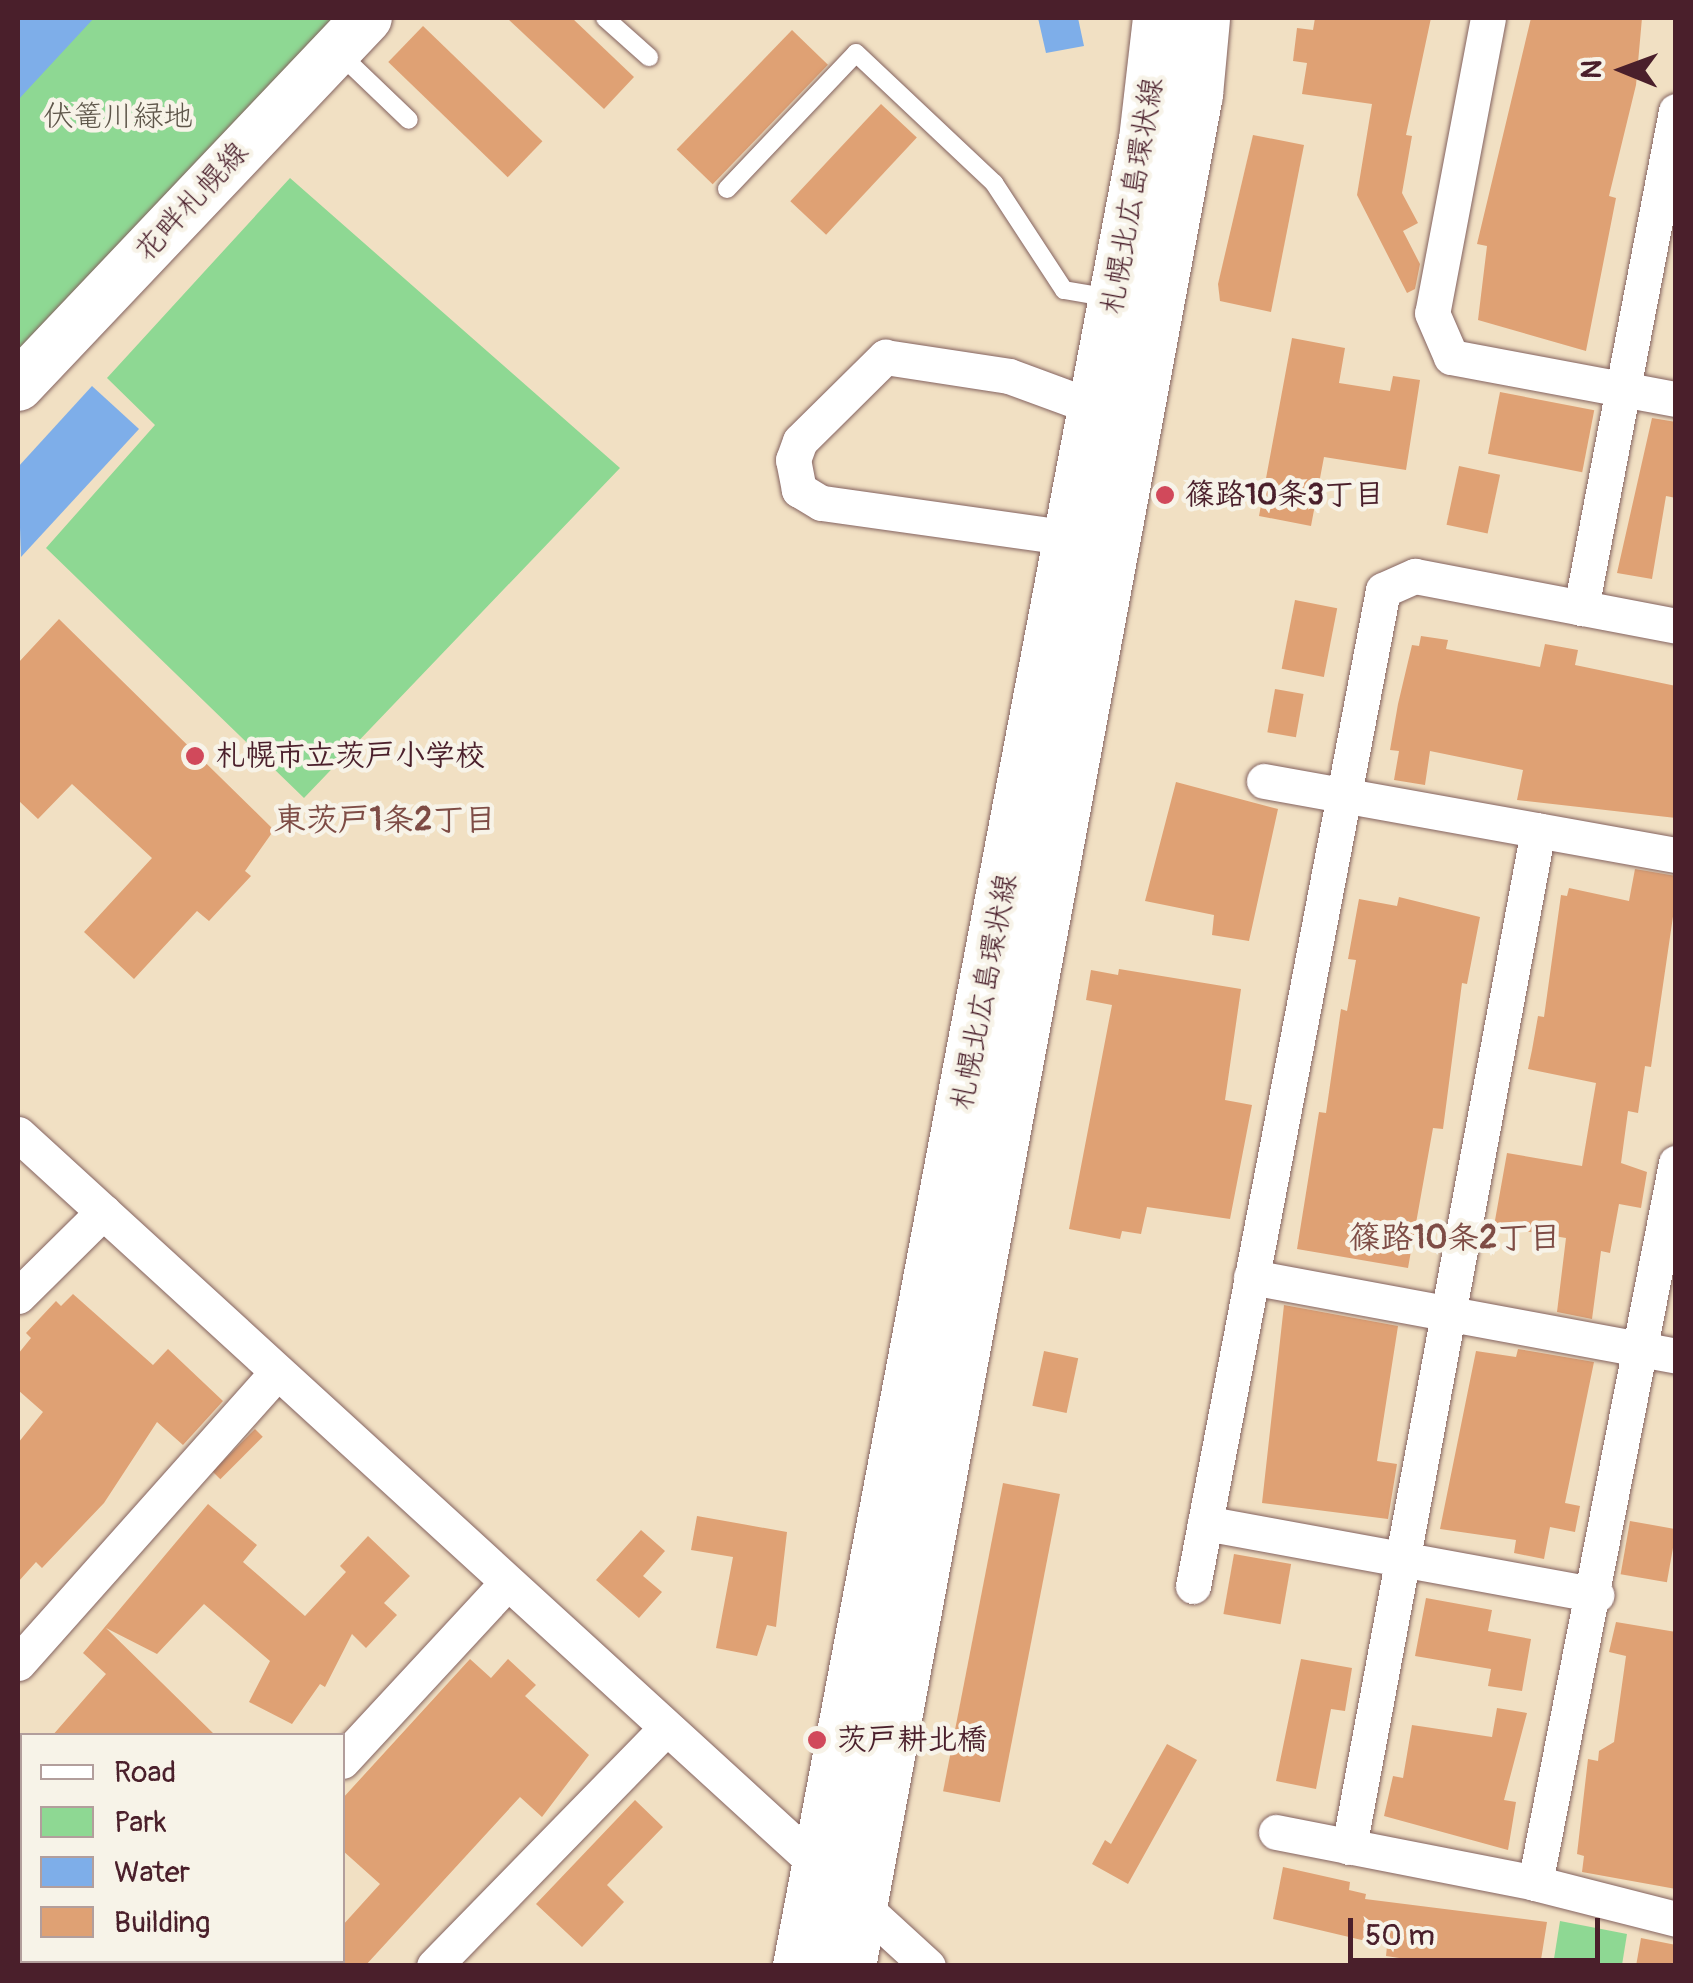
<!DOCTYPE html>
<meta charset="utf-8">
<style>
body{margin:0}
#map{position:relative;width:1693px;height:1983px;overflow:hidden;background:#f1e0c3;font-family:Pangolin,"Klee One",sans-serif}
div>[style]{position:absolute}
[style*='--x']{left:calc(var(--x)*1px);top:calc(var(--y)*1px);width:calc(var(--w)*1px);rotate:calc(var(--a)*1deg)}
.green>*{inset:0;background:#8ed893}
.water>*{inset:0;background:#7eaee9}
.building>*{inset:0;background:#dfa174;transform-origin:0 0}
.roads{filter:drop-shadow(0 0 2px #846360) drop-shadow(0 0 2px #846360)}
.lane>*{height:18px;margin:-9px;padding:0 9px;transform-origin:9px;border-radius:9px;background:#fff}
.street>*{height:35px;margin:-17.5px;padding:0 17.5px;transform-origin:17.5px;border-radius:17.5px;background:#fff}
.secondary>*{height:50px;margin:-25px;padding:0 25px;transform-origin:25px;border-radius:25px;background:#fff}
.primary>*{height:55px;margin:-27.5px;padding:0 27.5px;transform-origin:27.5px;border-radius:27.5px;background:#fff}
.dots>*{width:28px;height:28px;translate:-50% -50%;box-sizing:border-box;border:5px solid #f7f3e8;border-radius:50%}
span{translate:-50% -50%;white-space:nowrap;text-align:center;line-height:1.15;-webkit-text-stroke:9px #f7f3e8;paint-order:stroke}
.park-label{font-size:30px;color:#5e564a}
.street-label{font-size:30px;color:#4a1f2b}
.poi-label{font-size:30px;color:#4a1f2b;font-weight:700}
.left{translate:0 -50%;text-align:left}
.neighbourhood-label{font-size:32px;color:#7e4c45;font-weight:700}
.frame{position:absolute;inset:0;border:20px solid #4a1f2b;pointer-events:none}
.legend{position:absolute;left:20px;top:1733px;width:325px;height:230px;box-sizing:border-box;background:#f7f3e8;border:2px solid #b29e9c;margin:0;padding:12px 18px;list-style:none;font-size:30px;color:#4a1f2b}
.legend li{display:flex;align-items:center;gap:20px;height:50px}
.legend b{width:50px;border:2px solid #b29e9c}
.north{position:absolute;left:1573px;top:20px;width:100px;height:100px;-webkit-text-stroke:8px #f7f3e8;paint-order:stroke;rotate:271deg;font-size:28px;font-weight:700;line-height:40px;text-align:center;color:#4a1f2b}
.north::after{content:'';display:block;margin:auto;width:35px;height:45px;background:#4a1f2b;clip-path:polygon(50% 0,100% 100%,50% 72%,0 100%)}
.scale{position:absolute;left:1348px;top:1918px;width:252px;height:45px;box-sizing:border-box;border:5px solid #4a1f2b;border-top:0;padding-left:12px;font-size:30px;line-height:35px;white-space:nowrap;color:#4a1f2b;-webkit-text-stroke:8px #f7f3e8;paint-order:stroke}
</style>
<div id="map">
<div class="green">
<div style="clip-path:polygon(18px 18px,352px 18px,18px 362px)"></div>
<div style="clip-path:polygon(290px 178px,620px 468px,304px 798px,46px 548px,155px 425px,107px 378px)"></div>
<div style="clip-path:polygon(1560px 1921px,1627px 1934px,1622px 1965px,1553px 1965px)"></div>
</div>
<div class="water">
<div style="clip-path:polygon(18px 18px,94px 18px,18px 100px)"></div>
<div style="clip-path:polygon(1038px 18px,1078px 18px,1084px 46px,1046px 53px)"></div>
<div style="clip-path:polygon(92px 386px,139px 429px,21px 557px,18px 467px)"></div>
</div>
<div class="building">
<div style="clip-path:polygon(507px 18px,572px 18px,634px 77px,604px 109px)"></div>
<div style="clip-path:polygon(1315px 18px,1431px 18px,1406px 135px,1412px 136px,1402px 193px,1418px 223px,1403px 231px,1420px 264px,1415px 289px,1407px 293px,1357px 195px,1372px 104px,1302px 94px,1307px 63px,1293px 61px,1297px 28px,1313px 30px)"></div>
<div style="clip-path:polygon(1531px 18px,1642px 18px,1636px 85px,1609px 196px,1616px 198px,1586px 351px,1478px 320px,1487px 246px,1477px 244px)"></div>
<div style="left:423px;top:26px;width:166px;height:50px;rotate:44deg"></div>
<div style="left:792px;top:30px;width:50px;height:166px;rotate:44deg"></div>
<div style="left:881px;top:104px;width:49px;height:133px;rotate:43deg"></div>
<div style="clip-path:polygon(1253px 135px,1304px 145px,1271px 312px,1220px 301px,1218px 284px)"></div>
<div style="clip-path:polygon(1292px 338px,1345px 348px,1339px 383px,1390px 391px,1393px 376px,1420px 380px,1406px 470px,1324px 457px,1311px 526px,1259px 516px)"></div>
<div style="left:1500px;top:392px;width:96px;height:63px;rotate:11deg"></div>
<div style="clip-path:polygon(1652px 418px,1676px 422px,1676px 498px,1666px 496px,1652px 579px,1617px 573px)"></div>
<div style="left:1459px;top:466px;width:42px;height:60px;rotate:12deg"></div>
<div style="left:1295px;top:600px;width:43px;height:70px;rotate:11deg"></div>
<div style="clip-path:polygon(59px 619px,274px 830px,245px 871px,251px 876px,209px 921px,197px 911px,134px 979px,84px 932px,152px 858px,72px 784px,38px 819px,18px 800px,18px 663px)"></div>
<div style="clip-path:polygon(1421px 636px,1448px 640px,1446px 649px,1540px 667px,1545px 644px,1578px 650px,1575px 665px,1676px 686px,1676px 818px,1517px 800px,1523px 770px,1430px 751px,1425px 785px,1394px 780px,1399px 751px,1390px 750px,1398px 704px,1412px 645px,1419px 646px)"></div>
<div style="left:1275px;top:689px;width:29px;height:44px;rotate:10deg"></div>
<div style="clip-path:polygon(1176px 782px,1278px 809px,1249px 941px,1212px 935px,1214px 915px,1145px 901px)"></div>
<div style="clip-path:polygon(1635px 869px,1676px 876px,1676px 896px,1651px 1067px,1645px 1066px,1638px 1113px,1628px 1111px,1621px 1163px,1647px 1172px,1641px 1208px,1619px 1204px,1610px 1253px,1601px 1251px,1592px 1319px,1557px 1312px,1566px 1238px,1494px 1226px,1507px 1153px,1582px 1166px,1596px 1083px,1528px 1069px,1532px 1050px,1538px 1016px,1544px 1017px,1561px 895px,1567px 896px,1569px 888px,1629px 901px)"></div>
<div style="clip-path:polygon(1399px 897px,1480px 917px,1467px 984px,1462px 983px,1443px 1129px,1433px 1128px,1408px 1268px,1297px 1249px,1319px 1112px,1326px 1113px,1341px 1009px,1347px 1011px,1356px 960px,1348px 959px,1359px 899px,1397px 906px)"></div>
<div style="clip-path:polygon(1119px 969px,1241px 989px,1225px 1100px,1252px 1105px,1230px 1219px,1147px 1207px,1141px 1234px,1122px 1231px,1120px 1239px,1069px 1229px,1112px 1005px,1086px 1000px,1091px 970px,1118px 975px)"></div>
<div style="clip-path:polygon(73px 1294px,153px 1365px,168px 1349px,223px 1401px,183px 1445px,157px 1422px,104px 1503px,42px 1568px,36px 1562px,18px 1582px,18px 1443px,43px 1412px,18px 1390px,18px 1354px,31px 1338px,26px 1333px,56px 1301px,61px 1306px)"></div>
<div style="clip-path:polygon(1284px 1305px,1398px 1326px,1377px 1461px,1397px 1464px,1388px 1519px,1262px 1503px)"></div>
<div style="clip-path:polygon(1518px 1349px,1594px 1362px,1565px 1503px,1580px 1506px,1575px 1532px,1550px 1527px,1544px 1559px,1514px 1553px,1516px 1540px,1440px 1529px,1476px 1351px,1516px 1357px)"></div>
<div style="left:1044px;top:1351px;width:35px;height:56px;rotate:12deg"></div>
<div style="left:255px;top:1429px;width:11px;height:60px;rotate:45deg"></div>
<div style="left:1003px;top:1483px;width:58px;height:314px;rotate:11deg"></div>
<div style="clip-path:polygon(208px 1504px,257px 1545px,243px 1562px,305px 1616px,346px 1572px,340px 1566px,368px 1536px,410px 1576px,384px 1603px,397px 1615px,366px 1648px,352px 1634px,325px 1687px,320px 1684px,292px 1724px,249px 1702px,270px 1661px,204px 1604px,157px 1654px,106px 1628px,216px 1736px,52px 1736px,106px 1674px,83px 1653px)"></div>
<div style="clip-path:polygon(697px 1516px,787px 1532px,776px 1627px,767px 1625px,757px 1656px,716px 1648px,733px 1557px,691px 1550px)"></div>
<div style="left:1630px;top:1521px;width:47px;height:54px;rotate:10deg"></div>
<div style="clip-path:polygon(641px 1530px,665px 1551px,643px 1576px,662px 1592px,639px 1618px,596px 1580px)"></div>
<div style="left:1234px;top:1554px;width:58px;height:61px;rotate:10deg"></div>
<div style="clip-path:polygon(1426px 1598px,1492px 1610px,1488px 1631px,1531px 1639px,1522px 1691px,1488px 1686px,1491px 1669px,1415px 1656px)"></div>
<div style="clip-path:polygon(1616px 1622px,1676px 1632px,1676px 1889px,1582px 1872px,1584px 1856px,1577px 1854px,1588px 1759px,1598px 1761px,1599px 1751px,1614px 1742px,1626px 1656px,1609px 1652px)"></div>
<div style="clip-path:polygon(470px 1659px,491px 1678px,508px 1659px,536px 1685px,525px 1696px,589px 1755px,542px 1817px,520px 1797px,365px 1966px,342px 1966px,342px 1926px,380px 1884px,342px 1850px,342px 1799px)"></div>
<div style="clip-path:polygon(1301px 1659px,1352px 1668px,1345px 1711px,1331px 1709px,1316px 1789px,1276px 1781px)"></div>
<div style="clip-path:polygon(1497px 1708px,1527px 1713px,1504px 1800px,1516px 1802px,1508px 1850px,1384px 1816px,1393px 1776px,1403px 1778px,1412px 1725px,1492px 1737px)"></div>
<div style="clip-path:polygon(1167px 1744px,1197px 1760px,1128px 1884px,1092px 1864px,1105px 1840px,1111px 1844px)"></div>
<div style="clip-path:polygon(635px 1800px,663px 1827px,607px 1885px,624px 1902px,582px 1947px,536px 1904px)"></div>
<div style="clip-path:polygon(1283px 1867px,1350px 1882px,1349px 1890px,1366px 1894px,1365px 1899px,1547px 1922px,1540px 1966px,1452px 1966px,1386px 1956px,1387px 1946px,1273px 1919px)"></div>
<div style="clip-path:polygon(1641px 1938px,1676px 1945px,1676px 1966px,1636px 1966px)"></div>
</div>
<div class="roads">
<div class="lane">
<div style="--x:605;--y:18;--w:59;--a:41.6"></div>
<div style="--x:340;--y:54;--w:95;--a:43.7"></div>
<div style="--x:727;--y:189;--w:187;--a:-46.5"></div>
<div style="--x:856;--y:53;--w:190;--a:43.3"></div>
<div style="--x:994;--y:183;--w:128;--a:56.8"></div>
<div style="--x:1064;--y:290;--w:48;--a:9.7"></div>
</div>
<div class="street">
<div style="--x:1488;--y:18;--w:300;--a:100.7"></div>
<div style="--x:1432;--y:313;--w:48;--a:66.6"></div>
<div style="--x:1451;--y:357;--w:229;--a:10.6"></div>
<div style="--x:1071;--y:538;--w:252;--a:-172"></div>
<div style="--x:821;--y:503;--w:26;--a:-149"></div>
<div style="--x:799;--y:490;--w:31;--a:-101"></div>
<div style="--x:793;--y:460;--w:20;--a:-70"></div>
<div style="--x:800;--y:441;--w:120;--a:-44.7"></div>
<div style="--x:885;--y:357;--w:125;--a:8.7"></div>
<div style="--x:1009;--y:376;--w:93;--a:20.2"></div>
<div style="--x:1581;--y:608;--w:506;--a:-79.18"></div>
<div style="--x:1264;--y:781;--w:419;--a:10.2"></div>
<div style="--x:18;--y:1134;--w:1233;--a:42.44"></div>
<div style="--x:1251;--y:1277;--w:432;--a:10.5"></div>
<div style="--x:18;--y:1296;--w:120;--a:-44.7"></div>
<div style="--x:1205;--y:1523;--w:398;--a:10.4"></div>
<div style="--x:1193;--y:1586;--w:1014;--a:-79.2"></div>
<div style="--x:1383;--y:590;--w:35;--a:-24"></div>
<div style="--x:1415;--y:576;--w:266;--a:10.8"></div>
<div style="--x:18;--y:1663;--w:390;--a:-48.3"></div>
<div style="--x:342;--y:1761;--w:243;--a:-47.2"></div>
<div style="--x:1276;--y:1832;--w:264;--a:11.1"></div>
<div style="--x:1535;--y:1883;--w:146;--a:14.3"></div>
<div style="--x:1349;--y:1847;--w:1034;--a:-79.47"></div>
<div style="--x:1535;--y:1883;--w:734;--a:-78.92"></div>
<div style="--x:154;--y:1966;--w:7;--a:-56"></div>
<div style="--x:434;--y:1966;--w:332;--a:-45.7"></div>
</div>
<div class="secondary">
<div style="--x:18;--y:386;--w:507;--a:-46.52"></div>
</div>
<div class="primary">
<div style="--x:800;--y:1966;--w:1859;--a:-79.28"></div>
<div style="--x:1146;--y:139;--w:122;--a:-83.4"></div>
<div style="--x:848;--y:1966;--w:1904;--a:-79.5"></div>
<div style="--x:1195;--y:94;--w:76;--a:-84.7"></div>
</div>
</div>
<div class="dots">
<div style="left:1165px;top:495px;background:#d1495b"></div>
<div style="left:195px;top:756px;background:#d1495b"></div>
<div style="left:817px;top:1740px;background:#d1495b"></div>
</div>
<div class="park-label">
<span style="left:118px;top:117px">伏篭川緑地</span>
</div>
<div class="street-label">
<span style="left:1133px;top:196px;rotate:-80deg">札幌北広島環状線</span>
<span style="left:192px;top:202px;rotate:-47deg">花畔札幌線</span>
<span style="left:985px;top:992px;rotate:-79deg">札幌北広島環状線</span>
</div>
<div class="poi-label">
<span class="left" style="left:1185px;top:495px">篠路10条3丁目</span>
<span class="left" style="left:215px;top:756px">札幌市立茨戸小学校</span>
<span class="left" style="left:837px;top:1740px">茨戸耕北橋</span>
</div>
<div class="neighbourhood-label">
<span style="left:385px;top:820px">東茨戸1条2丁目</span>
<span style="left:1455px;top:1238px">篠路10条2丁目</span>
</div>
<div class="frame"></div>
<ul class="legend">
<li><b style="height:12px;background:#fff"></b>Road</li>
<li><b style="height:28px;background:#8ed893"></b>Park</li>
<li><b style="height:28px;background:#7eaee9"></b>Water</li>
<li><b style="height:28px;background:#dfa174"></b>Building</li>
</ul>
<div class="north">N</div>
<div class="scale">50 m</div>
</div>
